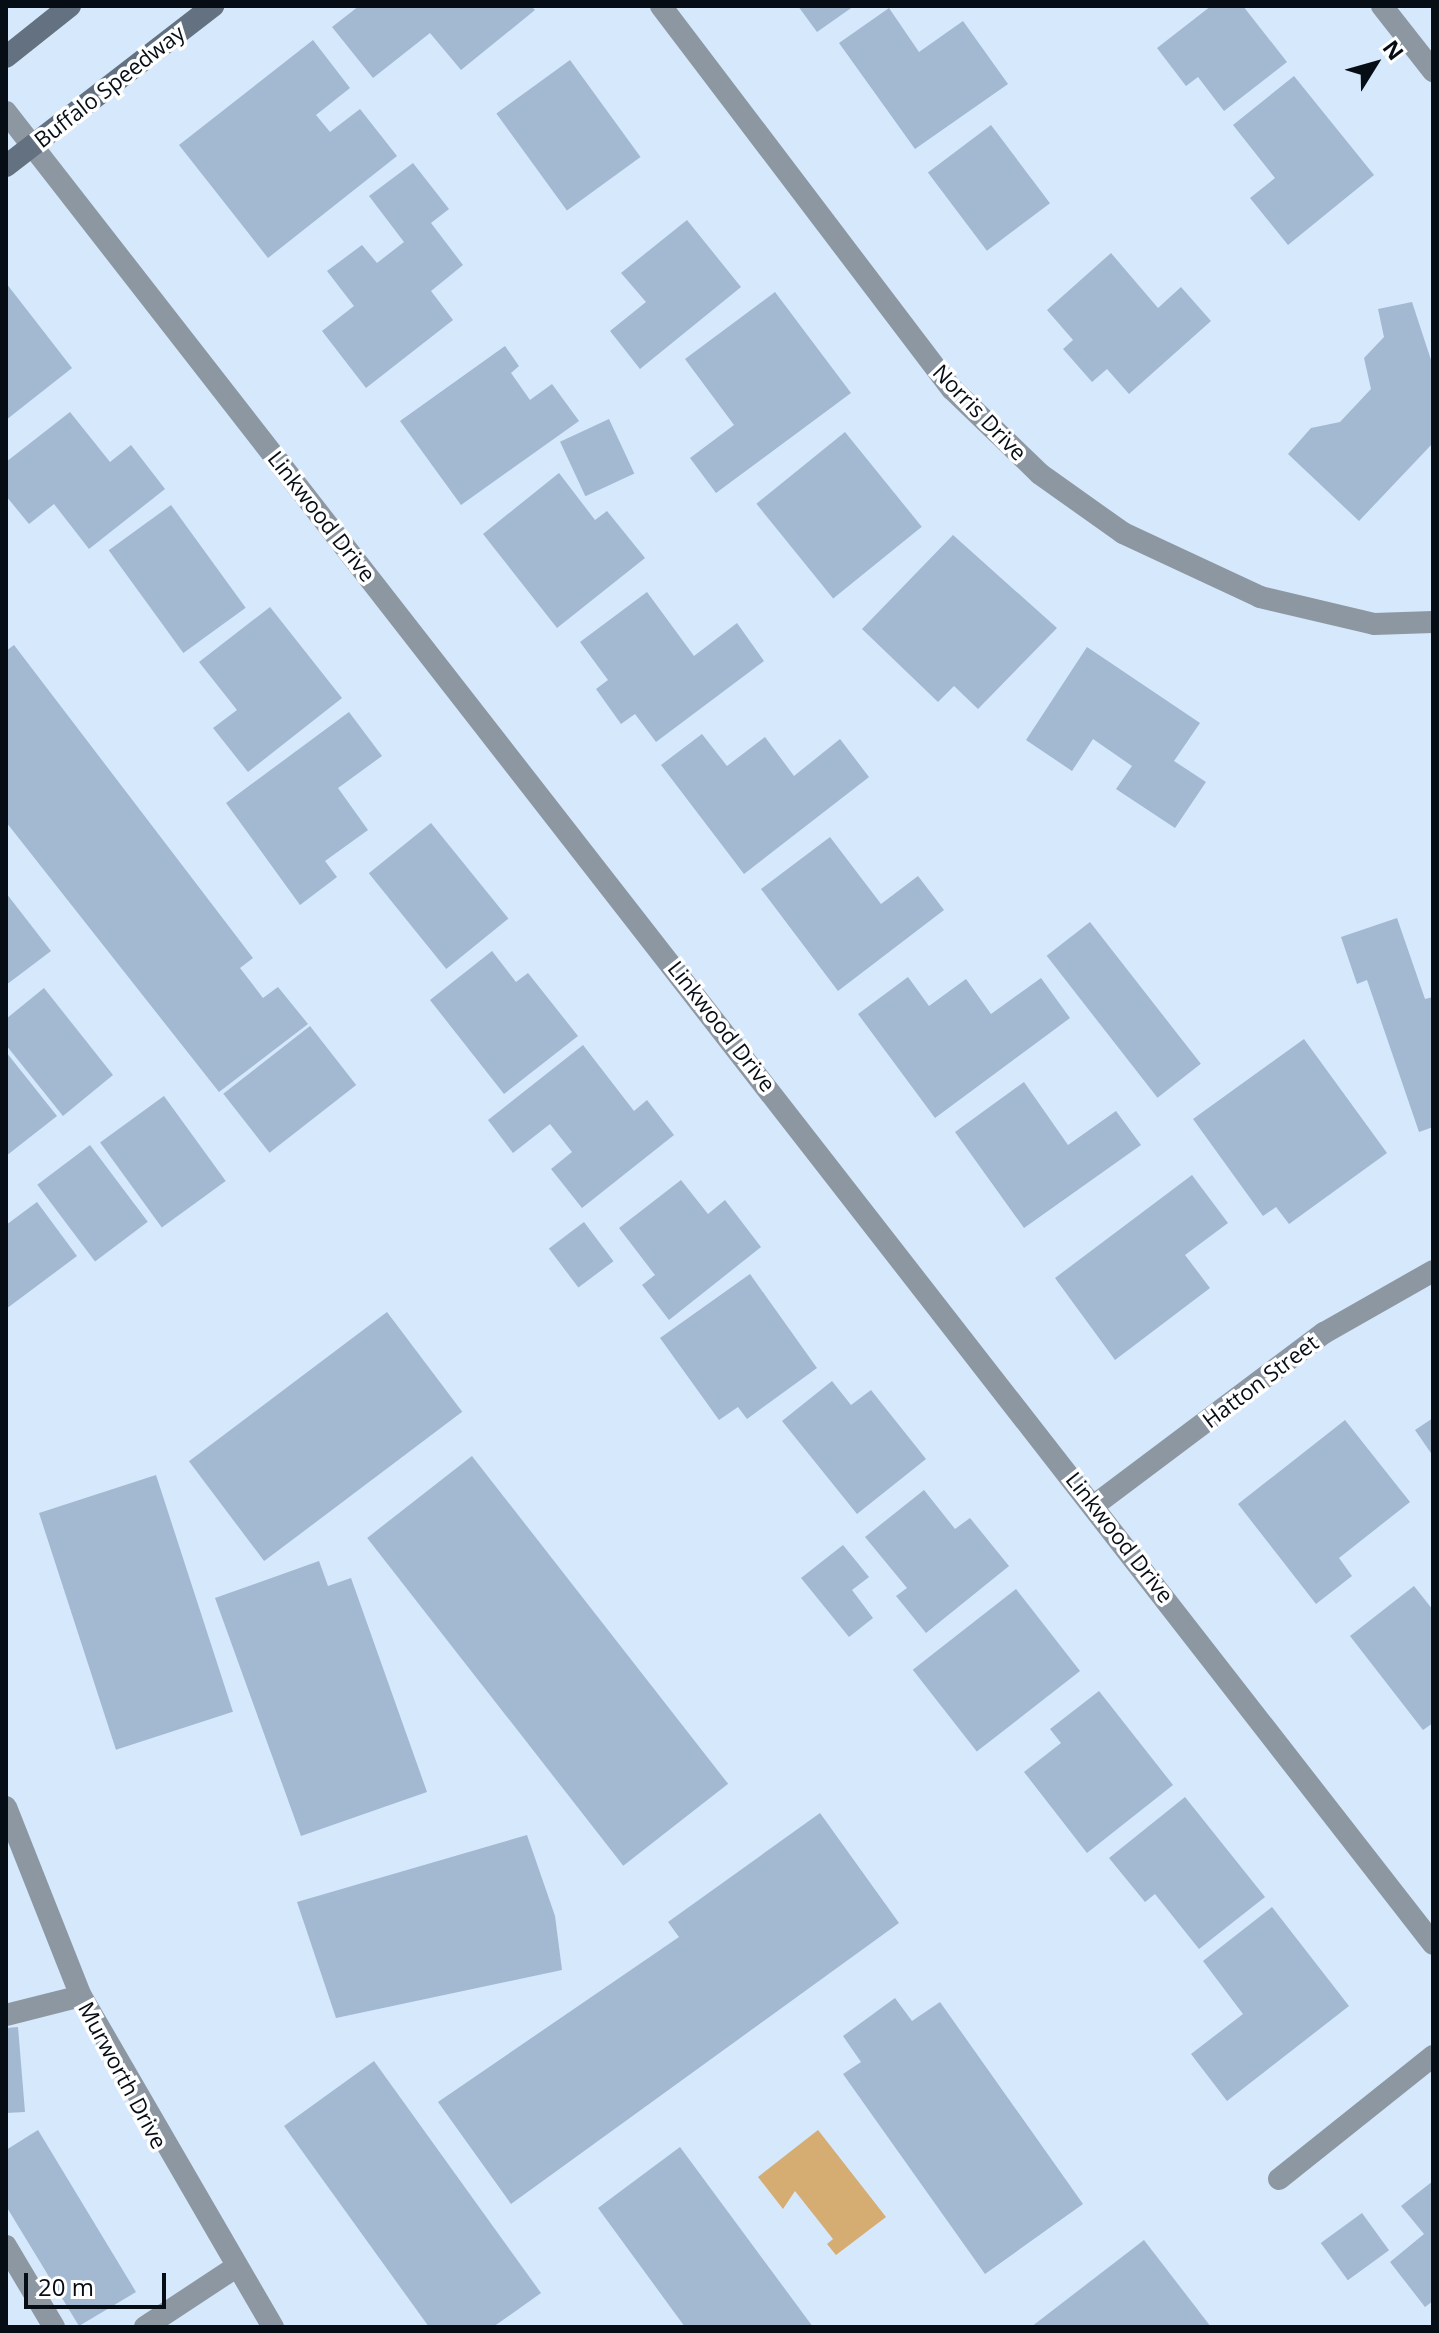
<!DOCTYPE html>
<style>
body{margin:0}
#map{position:relative;width:1439px;height:2333px;overflow:hidden;background:#d5e8fc;font-family:"Open Sans",sans-serif}
div>[style]{position:absolute}
[style*='--x']{left:calc(var(--x)*1px);top:calc(var(--y)*1px);width:calc(var(--w)*1px);rotate:calc(var(--a)*1deg)}
.water>*{inset:0;background:#d5ac71}
.building>*{inset:0;background:#a2b9d1;transform-origin:0 0}
.service>*{height:22px;margin:-11px;padding:0 11px;transform-origin:11px;border-radius:11px;background:#8d97a1}
.minor>*{height:22px;margin:-11px;padding:0 11px;transform-origin:11px;border-radius:11px;background:#8d97a1}
.tertiary>*{height:22px;margin:-11px;padding:0 11px;transform-origin:11px;border-radius:11px;background:#8d97a1}
.secondary>*{height:22px;margin:-11px;padding:0 11px;transform-origin:11px;border-radius:11px;background:#637180}
span{translate:-50% -50%;white-space:nowrap;text-align:center;line-height:1.15;-webkit-text-stroke:7px #fff;paint-order:stroke}
.street-label{font-size:22px;color:#060d15}
.frame{position:absolute;inset:0;border:8px solid #060d15;pointer-events:none}
.north{position:absolute;left:1335px;top:24px;width:80px;height:80px;-webkit-text-stroke:6px #fff;paint-order:stroke;rotate:53deg;font-size:22px;font-weight:700;line-height:32px;text-align:center;color:#060d15}
.north::after{content:'';display:block;margin:auto;width:28px;height:36px;background:#060d15;clip-path:polygon(50% 0,100% 100%,50% 72%,0 100%)}
.scale{position:absolute;left:24px;top:2273px;width:142px;height:36px;box-sizing:border-box;border:4px solid #060d15;border-top:0;padding-left:10px;font-size:24px;line-height:28px;white-space:nowrap;color:#060d15;-webkit-text-stroke:6px #fff;paint-order:stroke}
</style>
<div id="map">
<div class="water">
<div style="clip-path:polygon(818px 2130px,886px 2217px,836px 2255px,827px 2244px,833px 2239px,795px 2191px,783px 2209px,758px 2177px)"></div>
</div>
<div class="building">
<div style="clip-path:polygon(359px 6px,531px 6px,535px 10px,461px 70px,430px 33px,373px 78px,332px 27px)"></div>
<div style="clip-path:polygon(798px 6px,854px 6px,817px 32px)"></div>
<div style="clip-path:polygon(1211px 6px,1243px 6px,1287px 62px,1224px 111px,1198px 77px,1186px 86px,1157px 48px)"></div>
<div style="clip-path:polygon(889px 8px,919px 52px,963px 21px,1008px 84px,915px 149px,839px 43px)"></div>
<div style="clip-path:polygon(313px 40px,350px 88px,316px 115px,330px 132px,360px 109px,397px 156px,268px 258px,179px 145px)"></div>
<div style="left:570px;top:60px;width:120px;height:91px;rotate:54deg"></div>
<div style="clip-path:polygon(1294px 76px,1374px 175px,1288px 245px,1250px 198px,1275px 178px,1233px 125px)"></div>
<div style="left:991px;top:125px;width:98px;height:79px;rotate:53deg"></div>
<div style="clip-path:polygon(413px 163px,449px 209px,431px 223px,463px 265px,431px 291px,453px 320px,366px 388px,322px 331px,354px 306px,327px 271px,362px 245px,377px 263px,404px 242px,369px 196px)"></div>
<div style="clip-path:polygon(687px 220px,741px 287px,640px 369px,610px 331px,646px 302px,621px 273px)"></div>
<div style="clip-path:polygon(1111px 253px,1158px 308px,1181px 287px,1211px 321px,1129px 394px,1107px 369px,1092px 382px,1063px 349px,1073px 340px,1047px 310px)"></div>
<div style="clip-path:polygon(6px 283px,72px 368px,6px 420px)"></div>
<div style="clip-path:polygon(775px 292px,851px 393px,716px 493px,690px 458px,734px 425px,685px 359px)"></div>
<div style="clip-path:polygon(1412px 302px,1433px 366px,1433px 443px,1359px 521px,1288px 454px,1311px 428px,1340px 422px,1371px 389px,1364px 358px,1384px 337px,1378px 309px)"></div>
<div style="clip-path:polygon(505px 346px,519px 366px,511px 373px,530px 400px,552px 384px,579px 421px,461px 505px,400px 421px)"></div>
<div style="clip-path:polygon(70px 412px,110px 462px,131px 445px,165px 489px,89px 549px,54px 504px,29px 524px,6px 496px,6px 462px)"></div>
<div style="left:609px;top:419px;width:60px;height:54px;rotate:65deg"></div>
<div style="left:845px;top:432px;width:122px;height:114px;rotate:51deg"></div>
<div style="clip-path:polygon(559px 473px,595px 520px,607px 511px,645px 558px,557px 628px,483px 534px)"></div>
<div style="left:171px;top:505px;width:127px;height:77px;rotate:54deg"></div>
<div style="clip-path:polygon(953px 535px,1057px 628px,978px 709px,954px 686px,938px 702px,862px 629px)"></div>
<div style="clip-path:polygon(647px 592px,694px 656px,737px 623px,764px 661px,656px 742px,635px 714px,621px 724px,596px 689px,608px 680px,580px 642px)"></div>
<div style="clip-path:polygon(270px 607px,342px 698px,248px 772px,213px 728px,237px 710px,199px 662px)"></div>
<div style="clip-path:polygon(14px 645px,253px 958px,240px 968px,263px 998px,278px 987px,308px 1024px,219px 1092px,6px 822px,6px 651px)"></div>
<div style="clip-path:polygon(1087px 647px,1200px 723px,1174px 761px,1206px 782px,1175px 828px,1116px 789px,1132px 766px,1093px 739px,1072px 771px,1026px 740px)"></div>
<div style="clip-path:polygon(349px 712px,382px 756px,338px 788px,368px 830px,325px 861px,337px 877px,300px 905px,226px 803px)"></div>
<div style="clip-path:polygon(702px 734px,727px 766px,765px 737px,794px 776px,840px 739px,869px 777px,744px 874px,661px 765px)"></div>
<div style="left:431px;top:823px;width:123px;height:80px;rotate:51deg"></div>
<div style="clip-path:polygon(830px 837px,881px 904px,918px 876px,944px 910px,838px 991px,761px 889px)"></div>
<div style="clip-path:polygon(6px 893px,51px 951px,6px 985px)"></div>
<div style="clip-path:polygon(1397px 918px,1425px 999px,1433px 997px,1433px 1127px,1419px 1132px,1367px 980px,1357px 984px,1341px 937px)"></div>
<div style="left:1090px;top:922px;width:180px;height:55px;rotate:52deg"></div>
<div style="clip-path:polygon(492px 951px,516px 982px,528px 973px,578px 1036px,504px 1094px,430px 1000px)"></div>
<div style="clip-path:polygon(908px 977px,929px 1006px,966px 979px,991px 1014px,1041px 978px,1070px 1018px,935px 1118px,858px 1014px)"></div>
<div style="clip-path:polygon(44px 988px,113px 1075px,63px 1116px,6px 1045px,6px 1019px)"></div>
<div style="left:310px;top:1026px;width:75px;height:110px;rotate:52deg"></div>
<div style="clip-path:polygon(1304px 1039px,1387px 1153px,1289px 1224px,1276px 1207px,1263px 1216px,1193px 1119px)"></div>
<div style="clip-path:polygon(583px 1045px,634px 1111px,647px 1100px,674px 1135px,582px 1208px,551px 1169px,572px 1152px,550px 1124px,513px 1153px,488px 1120px)"></div>
<div style="clip-path:polygon(6px 1052px,57px 1116px,6px 1156px)"></div>
<div style="clip-path:polygon(1024px 1082px,1068px 1145px,1116px 1111px,1141px 1145px,1024px 1228px,955px 1132px)"></div>
<div style="left:164px;top:1096px;width:105px;height:79px;rotate:54deg"></div>
<div style="left:90px;top:1145px;width:96px;height:66px;rotate:53deg"></div>
<div style="clip-path:polygon(1192px 1175px,1228px 1223px,1185px 1255px,1210px 1288px,1115px 1360px,1055px 1278px)"></div>
<div style="clip-path:polygon(681px 1180px,708px 1214px,725px 1200px,761px 1247px,669px 1320px,642px 1285px,655px 1275px,619px 1228px)"></div>
<div style="clip-path:polygon(37px 1202px,77px 1256px,6px 1309px,6px 1225px)"></div>
<div style="left:584px;top:1222px;width:49px;height:44px;rotate:53deg"></div>
<div style="clip-path:polygon(750px 1274px,817px 1368px,747px 1419px,738px 1407px,719px 1420px,660px 1338px)"></div>
<div style="left:387px;top:1312px;width:125px;height:248px;rotate:53deg"></div>
<div style="clip-path:polygon(832px 1381px,851px 1405px,871px 1390px,926px 1459px,857px 1514px,782px 1421px)"></div>
<div style="clip-path:polygon(1433px 1418px,1433px 1456px,1415px 1430px)"></div>
<div style="clip-path:polygon(1345px 1420px,1410px 1502px,1339px 1558px,1352px 1576px,1316px 1604px,1238px 1504px)"></div>
<div style="left:472px;top:1456px;width:416px;height:133px;rotate:52deg"></div>
<div style="left:156px;top:1475px;width:249px;height:123px;rotate:72deg"></div>
<div style="clip-path:polygon(924px 1490px,955px 1529px,970px 1518px,1009px 1566px,926px 1633px,896px 1596px,907px 1588px,865px 1537px)"></div>
<div style="clip-path:polygon(843px 1545px,869px 1577px,852px 1590px,873px 1618px,849px 1637px,801px 1578px)"></div>
<div style="clip-path:polygon(319px 1561px,328px 1586px,351px 1578px,427px 1792px,301px 1836px,215px 1598px)"></div>
<div style="clip-path:polygon(1414px 1586px,1433px 1610px,1433px 1723px,1423px 1730px,1350px 1636px)"></div>
<div style="left:1016px;top:1589px;width:104px;height:131px;rotate:52deg"></div>
<div style="clip-path:polygon(1099px 1691px,1173px 1785px,1087px 1853px,1024px 1772px,1061px 1743px,1050px 1729px)"></div>
<div style="clip-path:polygon(1185px 1797px,1265px 1897px,1199px 1949px,1155px 1894px,1145px 1902px,1109px 1858px)"></div>
<div style="clip-path:polygon(820px 1813px,899px 1923px,511px 2204px,438px 2102px,679px 1937px,668px 1922px)"></div>
<div style="clip-path:polygon(527px 1835px,555px 1916px,562px 1970px,336px 2018px,297px 1902px)"></div>
<div style="clip-path:polygon(1272px 1907px,1349px 2006px,1227px 2101px,1191px 2054px,1243px 2014px,1203px 1961px)"></div>
<div style="clip-path:polygon(895px 1998px,912px 2021px,940px 2002px,1083px 2204px,985px 2274px,843px 2074px,861px 2062px,843px 2036px)"></div>
<div style="clip-path:polygon(18px 2027px,25px 2112px,6px 2113px,6px 2028px)"></div>
<div style="clip-path:polygon(374px 2061px,541px 2293px,493px 2327px,429px 2327px,284px 2126px)"></div>
<div style="clip-path:polygon(38px 2130px,136px 2292px,79px 2326px,6px 2206px,6px 2150px)"></div>
<div style="clip-path:polygon(680px 2147px,813px 2327px,685px 2327px,598px 2208px)"></div>
<div style="clip-path:polygon(1433px 2181px,1433px 2301px,1425px 2307px,1390px 2262px,1424px 2234px,1401px 2206px)"></div>
<div style="left:1362px;top:2213px;width:46px;height:51px;rotate:54deg"></div>
<div style="clip-path:polygon(1144px 2240px,1211px 2327px,1031px 2327px)"></div>
</div>
<div class="service">
<div style="--x:6;--y:2015;--w:77;--a:-14.2"></div>
<div style="--x:6;--y:2246;--w:94;--a:59.3"></div>
<div style="--x:145;--y:2327;--w:105;--a:-33.4"></div>
</div>
<div class="minor">
<div style="--x:661;--y:6;--w:481;--a:52.8"></div>
<div style="--x:952;--y:389;--w:122;--a:44"></div>
<div style="--x:1040;--y:474;--w:102;--a:35.4"></div>
<div style="--x:1123;--y:533;--w:151;--a:25"></div>
<div style="--x:1260;--y:597;--w:117;--a:13.3"></div>
<div style="--x:1374;--y:624;--w:59;--a:-1.9"></div>
<div style="--x:1382;--y:6;--w:83;--a:51.9"></div>
<div style="--x:6;--y:112;--w:2322;--a:52.08"></div>
<div style="--x:1096;--y:1504;--w:285;--a:-36.9"></div>
<div style="--x:1324;--y:1333;--w:125;--a:-29.6"></div>
<div style="--x:1279;--y:2179;--w:197;--a:-38.6"></div>
</div>
<div class="tertiary">
<div style="--x:6;--y:1807;--w:203;--a:68.4"></div>
<div style="--x:81;--y:1996;--w:383;--a:59.9"></div>
</div>
<div class="secondary">
<div style="--x:6;--y:57;--w:82;--a:-38.6"></div>
<div style="--x:6;--y:166;--w:262;--a:-37.7"></div>
</div>
<div class="street-label">
<span style="left:109px;top:86px;rotate:-38deg">Buffalo Speedway</span>
<span style="left:980px;top:412px;rotate:46deg">Norris Drive</span>
<span style="left:322px;top:516px;rotate:52deg">Linkwood Drive</span>
<span style="left:722px;top:1026px;rotate:52deg">Linkwood Drive</span>
<span style="left:1260px;top:1381px;rotate:-37deg">Hatton Street</span>
<span style="left:1120px;top:1537px;rotate:52deg">Linkwood Drive</span>
<span style="left:123px;top:2075px;rotate:62deg">Murworth Drive</span>
</div>
<div class="frame"></div>
<div class="north">N</div>
<div class="scale">20 m</div>
</div>
